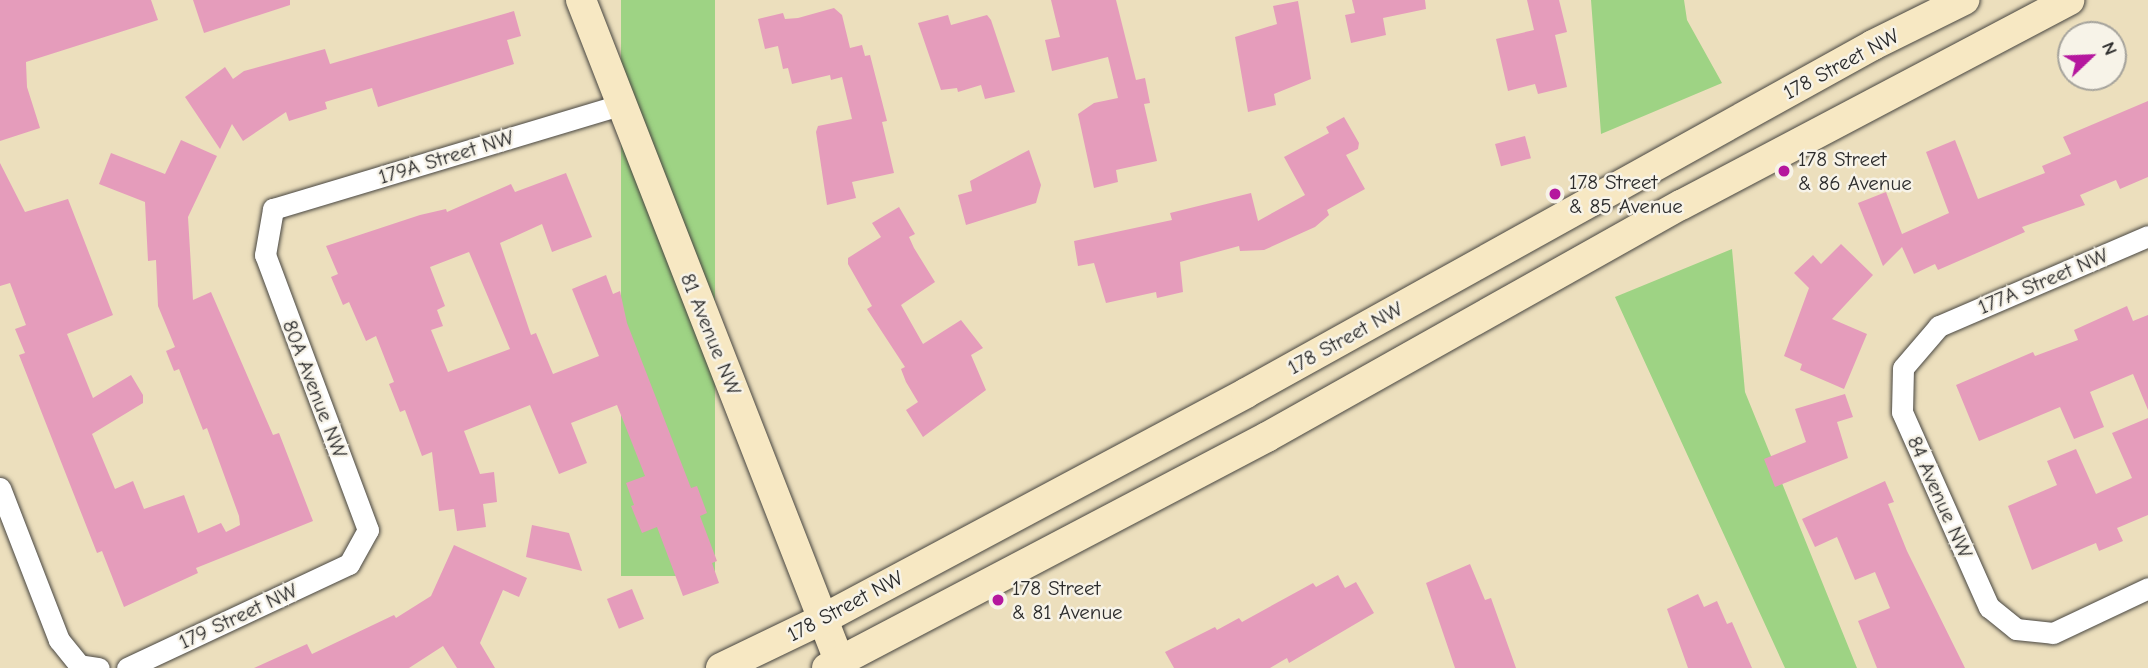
<!DOCTYPE html>
<style>
body{margin:0}
#map{position:relative;width:2148px;height:668px;overflow:hidden;background:#ecdfbd;font-family:"Comic Neue",sans-serif}
div>[style]{position:absolute}
[style*='--x']{left:calc(var(--x)*1px);top:calc(var(--y)*1px);width:calc(var(--w)*1px);rotate:calc(var(--a)*1deg)}
.green>*{inset:0;background:#9ed384;transform-origin:0 0}
.building>*{inset:0;background:#e59cbb;transform-origin:0 0}
.roads{filter:drop-shadow(0 0 2px #484641) drop-shadow(0 0 2px #484641)}
.street>*{height:21px;margin:-10.5px;padding:0 10.5px;transform-origin:10.5px;border-radius:10.5px;background:#fff}
.secondary>*{height:30px;margin:-15px;padding:0 15px;transform-origin:15px;border-radius:15px;background:#f7e8c3}
.dots>*{width:19px;height:19px;translate:-50% -50%;box-sizing:border-box;border:4px solid #f7f3e8;border-radius:50%}
span{translate:-50% -50%;white-space:nowrap;text-align:center;line-height:1.15;-webkit-text-stroke:5px #f7f3e8;paint-order:stroke}
.street-label{font-size:21px;color:#2b2b2b}
.poi-label{font-size:21px;color:#2b2b2b}
.left{translate:0 -50%;text-align:left}
.north{position:absolute;left:2057px;top:21px;width:70px;height:70px;box-sizing:border-box;background:#f7f3e8;border:2px solid #a5a39c;border-radius:50%;rotate:67deg;font-size:19px;font-weight:700;line-height:28px;text-align:center;color:#2b2b2b}
.north::after{content:'';display:block;margin:auto;width:24px;height:32px;background:#b5179e;clip-path:polygon(50% 0,100% 100%,50% 72%,0 100%)}
</style>
<div id="map">
<div class="green">
<div style="left:621px;top:0;width:94px;height:576px"></div>
<div style="clip-path:polygon(1591px 0,1684px 0,1687px 20px,1722px 83px,1601px 134px)"></div>
<div style="clip-path:polygon(1732px 249px,1745px 392px,1857px 668px,1785px 668px,1615px 297px)"></div>
</div>
<div class="building">
<div style="clip-path:polygon(0 0,151px 0,158px 20px,26px 62px,27px 87px,40px 128px,0 141px)"></div>
<div style="clip-path:polygon(193px 0,290px 0,290px 5px,204px 33px)"></div>
<div style="clip-path:polygon(1051px 0,1116px 0,1136px 80px,1145px 78px,1150px 103px,1144px 104px,1157px 161px,1116px 170px,1118px 182px,1094px 188px,1078px 114px,1094px 103px,1118px 98px,1108px 57px,1052px 71px,1045px 40px,1060px 37px)"></div>
<div style="clip-path:polygon(1352px 0,1425px 0,1426px 9px,1383px 18px,1386px 35px,1351px 43px,1345px 15px,1355px 13px)"></div>
<div style="clip-path:polygon(1527px 0,1559px 0,1567px 32px,1555px 35px,1567px 87px,1538px 94px,1535px 84px,1508px 91px,1496px 39px,1534px 30px)"></div>
<div style="clip-path:polygon(1298px 1px,1311px 79px,1274px 94px,1276px 105px,1248px 112px,1235px 37px,1277px 24px,1273px 6px)"></div>
<div style="clip-path:polygon(834px 8px,842px 15px,850px 48px,862px 45px,865px 56px,870px 55px,887px 121px,882px 122px,894px 173px,852px 182px,856px 198px,827px 205px,816px 132px,818px 126px,852px 119px,842px 77px,831px 80px,830px 75px,792px 84px,788px 68px,783px 69px,778px 46px,765px 49px,758px 19px,783px 13px,785px 19px,798px 18px)"></div>
<div style="clip-path:polygon(514px 11px,521px 36px,507px 40px,514px 64px,378px 107px,372px 88px,325px 102px,327px 109px,289px 121px,286px 112px,243px 141px,232px 124px,220px 149px,185px 97px,225px 67px,233px 79px,244px 71px,325px 49px,330px 64px)"></div>
<div style="clip-path:polygon(948px 15px,951px 25px,987px 15px,991px 20px,1015px 92px,985px 99px,981px 85px,958px 92px,957px 88px,941px 90px,918px 23px)"></div>
<div style="clip-path:polygon(2148px 101px,2148px 177px,2120px 189px,2116px 180px,2080px 195px,2085px 205px,2022px 227px,2025px 232px,1938px 270px,1935px 264px,1914px 274px,1902px 247px,1883px 266px,1858px 203px,1886px 192px,1902px 234px,1949px 213px,1926px 152px,1955px 140px,1978px 199px,2045px 173px,2042px 166px,2071px 154px,2063px 137px)"></div>
<div style="clip-path:polygon(1344px 117px,1359px 143px,1358px 149px,1346px 155px,1365px 189px,1327px 210px,1329px 215px,1315px 227px,1264px 250px,1240px 251px,1239px 246px,1180px 262px,1183px 292px,1157px 298px,1156px 292px,1106px 303px,1094px 263px,1078px 266px,1074px 241px,1172px 220px,1170px 213px,1251px 193px,1258px 221px,1305px 195px,1284px 157px,1329px 133px,1326px 127px)"></div>
<div style="left:1525px;top:136px;width:23px;height:31px;rotate:75deg"></div>
<div style="clip-path:polygon(181px 140px,217px 156px,188px 217px,193px 300px,211px 292px,273px 435px,279px 433px,313px 521px,196px 568px,198px 573px,124px 607px,102px 551px,97px 553px,19px 355px,25px 353px,15px 329px,26px 325px,10px 283px,0 286px,0 163px,25px 212px,68px 199px,113px 315px,67px 334px,93px 398px,131px 375px,143px 395px,143px 403px,92px 434px,115px 489px,133px 481px,144px 509px,184px 495px,198px 533px,221px 523px,226px 532px,240px 525px,239px 516px,207px 428px,203px 430px,179px 369px,174px 371px,166px 351px,175px 347px,158px 306px,156px 260px,148px 261px,145px 202px,99px 184px,111px 153px,165px 174px)"></div>
<div style="clip-path:polygon(1029px 150px,1041px 185px,1036px 203px,966px 225px,958px 195px,972px 191px,970px 181px)"></div>
<div style="clip-path:polygon(evenodd,566px 173px,592px 237px,552px 252px,542px 224px,500px 243px,531px 335px,536px 333px,553px 374px,599px 356px,572px 289px,606px 275px,613px 294px,620px 291px,627px 323px,691px 488px,697px 486px,707px 513px,700px 516px,717px 561px,712px 563px,719px 583px,683px 596px,657px 527px,642px 533px,631px 506px,634px 505px,626px 483px,645px 476px,617px 405px,571px 423px,587px 463px,559px 474px,530px 405px,464px 431px,480px 474px,494px 472px,497px 502px,483px 504px,486px 527px,457px 531px,454px 509px,439px 511px,432px 452px,422px 456px,405px 410px,400px 412px,389px 384px,394px 382px,376px 336px,366px 341px,349px 302px,343px 305px,331px 277px,338px 274px,326px 246px,420px 215px,446px 209px,447px 212px,511px 184px,515px 192px,566px 173px,469px 252px,510px 349px,448px 372px,431px 330px,443px 326px,437px 310px,445px 306px,430px 267px,469px 252px)"></div>
<div style="clip-path:polygon(899px 207px,915px 234px,909px 237px,914px 248px,935px 282px,901px 305px,923px 344px,961px 320px,983px 348px,971px 355px,986px 390px,923px 437px,906px 410px,918px 402px,906px 382px,901px 369px,905px 367px,867px 309px,872px 306px,848px 264px,848px 258px,881px 237px,872px 223px)"></div>
<div style="clip-path:polygon(1841px 244px,1873px 275px,1832px 319px,1867px 334px,1844px 389px,1800px 370px,1802px 364px,1784px 356px,1809px 288px,1794px 273px,1813px 255px,1821px 264px)"></div>
<div style="clip-path:polygon(2127px 306px,2133px 321px,2148px 315px,2148px 410px,2133px 374px,2090px 392px,2104px 427px,2074px 439px,2060px 407px,1979px 441px,1956px 385px,2033px 352px,2035px 356px,2078px 340px,2074px 330px)"></div>
<div style="clip-path:polygon(1845px 394px,1853px 417px,1837px 422px,1848px 458px,1775px 487px,1764px 459px,1806px 442px,1795px 409px)"></div>
<div style="clip-path:polygon(2148px 418px,2148px 515px,2117px 528px,2123px 541px,2099px 551px,2096px 543px,2032px 570px,2008px 506px,2057px 485px,2047px 461px,2076px 449px,2096px 494px,2132px 478px,2112px 433px)"></div>
<div style="clip-path:polygon(1885px 481px,1894px 502px,1888px 504px,1907px 551px,1965px 668px,1877px 668px,1858px 621px,1890px 608px,1875px 572px,1855px 580px,1837px 537px,1815px 547px,1802px 519px)"></div>
<div style="clip-path:polygon(532px 525px,569px 533px,582px 571px,526px 557px)"></div>
<div style="clip-path:polygon(454px 545px,527px 578px,519px 597px,503px 590px,480px 643px,495px 668px,457px 668px,443px 646px,409px 668px,254px 668px,307px 644px,312px 654px,394px 615px,396px 618px,431px 596px)"></div>
<div style="clip-path:polygon(1470px 564px,1485px 600px,1491px 598px,1516px 668px,1455px 668px,1426px 583px)"></div>
<div style="clip-path:polygon(1338px 575px,1345px 588px,1356px 582px,1374px 613px,1289px 663px,1287px 658px,1270px 668px,1174px 668px,1165px 652px,1215px 627px,1217px 630px,1239px 618px,1242px 622px,1313px 583px,1316px 587px)"></div>
<div style="left:632px;top:589px;width:32px;height:27px;rotate:68deg"></div>
<div style="clip-path:polygon(1698px 594px,1704px 607px,1717px 601px,1727px 624px,1732px 622px,1752px 668px,1688px 668px,1667px 609px)"></div>
</div>
<div class="roads">
<div class="street">
<div style="--x:2148;--y:236;--w:228;--a:156.7"></div>
<div style="--x:1939;--y:326;--w:55;--a:130.6"></div>
<div style="--x:1903;--y:368;--w:44;--a:91.3"></div>
<div style="--x:1902;--y:412;--w:214;--a:66"></div>
<div style="--x:1989;--y:607;--w:35;--a:39"></div>
<div style="--x:2016;--y:629;--w:37;--a:6"></div>
<div style="--x:2053;--y:633;--w:105;--a:-25.3"></div>
<div style="--x:0;--y:488;--w:163;--a:68.8"></div>
<div style="--x:59;--y:640;--w:32;--a:51"></div>
<div style="--x:79;--y:665;--w:20;--a:9"></div>
<div style="--x:127;--y:668;--w:245;--a:-25.1"></div>
<div style="--x:349;--y:564;--w:39;--a:-61"></div>
<div style="--x:368;--y:530;--w:294;--a:-110.5"></div>
<div style="--x:265;--y:255;--w:47;--a:-80.1"></div>
<div style="--x:273;--y:209;--w:362;--a:-16.7"></div>
</div>
<div class="secondary">
<div style="--x:581;--y:0;--w:717;--a:68.66"></div>
<div style="--x:721;--y:668;--w:113;--a:-25.7"></div>
<div style="--x:823;--y:619;--w:480;--a:-28.1"></div>
<div style="--x:1246;--y:393;--w:717;--a:-29.03"></div>
<div style="--x:1873;--y:45;--w:102;--a:-26.3"></div>
<div style="--x:827;--y:668;--w:497;--a:-27.7"></div>
<div style="--x:1267;--y:437;--w:475;--a:-29.3"></div>
<div style="--x:1681;--y:205;--w:439;--a:-27.8"></div>
</div>
</div>
<div class="dots">
<div style="left:1784px;top:171px;background:#b5179e"></div>
<div style="left:1555px;top:194px;background:#b5179e"></div>
<div style="left:998px;top:600px;background:#b5179e"></div>
</div>
<div class="street-label">
<span style="left:1841px;top:64px;rotate:-28deg">178 Street NW</span>
<span style="left:446px;top:157px;rotate:-17deg">179A Street NW</span>
<span style="left:2043px;top:281px;rotate:-23deg">177A Street NW</span>
<span style="left:711px;top:334px;rotate:68deg">81 Avenue NW</span>
<span style="left:1345px;top:338px;rotate:-29deg">178 Street NW</span>
<span style="left:315px;top:389px;rotate:69deg">80A Avenue NW</span>
<span style="left:1940px;top:497px;rotate:66deg">84 Avenue NW</span>
<span style="left:845px;top:606px;rotate:-28deg">178 Street NW</span>
<span style="left:238px;top:616px;rotate:-25deg">179 Street NW</span>
</div>
<div class="poi-label">
<span class="left" style="left:1798px;top:171px">178 Street<br>&amp; 86 Avenue</span>
<span class="left" style="left:1569px;top:194px">178 Street<br>&amp; 85 Avenue</span>
<span class="left" style="left:1012px;top:600px">178 Street<br>&amp; 81 Avenue</span>
</div>
<div class="north">N</div>
</div>
